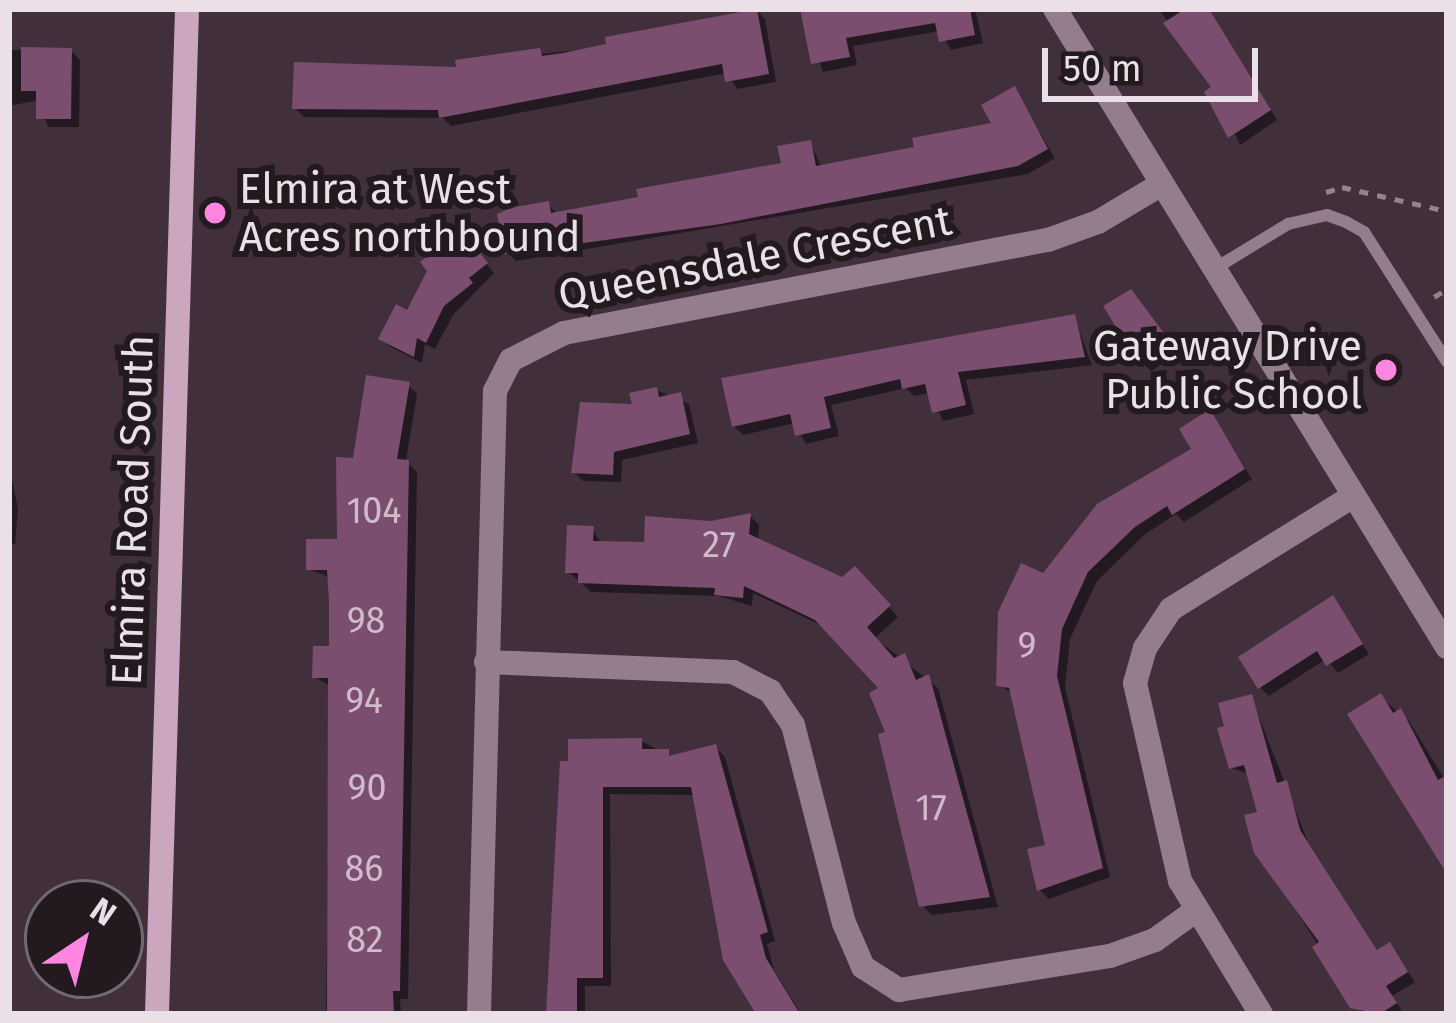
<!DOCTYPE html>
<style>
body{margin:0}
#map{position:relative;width:1456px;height:1023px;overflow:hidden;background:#422f3c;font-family:"Fira Sans",sans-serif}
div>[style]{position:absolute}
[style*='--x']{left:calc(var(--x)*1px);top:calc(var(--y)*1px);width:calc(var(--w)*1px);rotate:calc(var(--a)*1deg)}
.shadow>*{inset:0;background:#0007}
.building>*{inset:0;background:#7b4d6f}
.path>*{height:4.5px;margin-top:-2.25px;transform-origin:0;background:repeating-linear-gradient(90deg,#92838d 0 9px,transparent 0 18px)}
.lane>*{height:12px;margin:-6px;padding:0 6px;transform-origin:6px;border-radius:6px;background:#947e8e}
.street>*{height:24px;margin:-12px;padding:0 12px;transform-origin:12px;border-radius:12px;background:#947e8e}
.secondary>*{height:24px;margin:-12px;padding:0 12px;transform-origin:12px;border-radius:12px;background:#caa7bf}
.dots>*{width:33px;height:33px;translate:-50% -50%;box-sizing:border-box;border:6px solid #231a20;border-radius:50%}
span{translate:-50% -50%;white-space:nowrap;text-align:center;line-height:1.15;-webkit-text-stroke:12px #231a20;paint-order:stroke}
.number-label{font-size:36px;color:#d0bbca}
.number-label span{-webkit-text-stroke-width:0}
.poi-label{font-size:42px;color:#ece0e8}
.left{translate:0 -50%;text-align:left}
.right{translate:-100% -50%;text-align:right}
.street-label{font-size:42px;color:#ece0e8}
.frame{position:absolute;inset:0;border:12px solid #ece0e8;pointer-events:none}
.north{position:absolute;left:24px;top:879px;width:120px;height:120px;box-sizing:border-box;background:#231a20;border:3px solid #736970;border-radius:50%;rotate:35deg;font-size:33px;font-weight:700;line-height:48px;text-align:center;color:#ece0e8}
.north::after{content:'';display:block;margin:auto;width:42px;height:54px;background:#fe86e1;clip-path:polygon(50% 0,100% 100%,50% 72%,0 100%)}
.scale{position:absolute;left:1042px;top:48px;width:216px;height:54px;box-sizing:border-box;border:6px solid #ece0e8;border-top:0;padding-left:15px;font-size:36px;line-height:42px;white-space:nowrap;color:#ece0e8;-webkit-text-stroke:9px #231a20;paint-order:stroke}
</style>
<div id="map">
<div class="shadow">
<div style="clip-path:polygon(803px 9px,975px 9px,983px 43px,951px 50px,940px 31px,853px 46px,857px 65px,823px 72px)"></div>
<div style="clip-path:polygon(1159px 9px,1208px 9px,1277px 120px,1240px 145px,1215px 88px)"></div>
<div style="clip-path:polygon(756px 10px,765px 19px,776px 82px,737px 89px,727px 73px,451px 126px,443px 118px,304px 117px,295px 108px,460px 70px,459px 62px,610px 47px)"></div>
<div style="clip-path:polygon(9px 50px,71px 51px,80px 60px,79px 127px,48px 127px,39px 100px,9px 106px)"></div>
<div style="clip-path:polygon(1014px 90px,1055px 158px,1028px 174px,516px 261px,507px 252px,548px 205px,559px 215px,784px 165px,810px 143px,822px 168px,917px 150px,996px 125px)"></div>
<div style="clip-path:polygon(469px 242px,494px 273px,453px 315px,435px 349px,425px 344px,422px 363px,391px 347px,382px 338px)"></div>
<div style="clip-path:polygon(1140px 302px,1178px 354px,1151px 371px,1142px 362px)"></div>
<div style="clip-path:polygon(1074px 317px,1092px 365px,966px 380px,974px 414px,943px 421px,930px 393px,914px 396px,906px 388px,831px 405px,839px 436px,806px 444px,795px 423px,743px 435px,734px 426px,725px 380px)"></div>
<div style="clip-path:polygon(408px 385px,417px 394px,406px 461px,417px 472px,408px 999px,400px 999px,401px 1014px,326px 1014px,330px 686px,315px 677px,332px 649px,331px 578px,309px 569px,340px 542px,355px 461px)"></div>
<div style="clip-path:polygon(656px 390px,689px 404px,698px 443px,622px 460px,621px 482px,583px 481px,574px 472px)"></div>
<div style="clip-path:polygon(1210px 412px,1252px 479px,1184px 522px,1176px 514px,1144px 535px,1097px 581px,1070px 639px,1065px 687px,1110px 877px,1049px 899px,1040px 890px,1049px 848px,1013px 694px,999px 685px,1043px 577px,1196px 450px)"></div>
<div style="clip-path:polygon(9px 465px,18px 509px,15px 544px,9px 544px)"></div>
<div style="clip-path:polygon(750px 516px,759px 525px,758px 542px,843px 581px,855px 570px,898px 617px,875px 638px,938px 688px,998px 907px,932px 915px,922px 905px,883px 689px,827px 628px,753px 593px,752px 606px,719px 596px,591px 592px,568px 571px,592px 529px,602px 544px,647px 545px)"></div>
<div style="clip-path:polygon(1332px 599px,1369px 654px,1338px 673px,1326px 659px,1269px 696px,1260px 687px)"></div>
<div style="clip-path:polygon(1251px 697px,1308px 842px,1379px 953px,1389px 946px,1415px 982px,1392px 996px,1404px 1014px,1363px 1014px,1257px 851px,1260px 814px,1250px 774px,1231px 768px)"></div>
<div style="clip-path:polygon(1380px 697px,1409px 721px,1447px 783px,1447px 864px)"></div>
<div style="clip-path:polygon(641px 741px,674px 758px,716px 748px,725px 757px,775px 941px,767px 944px,774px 970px,801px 1014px,759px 1014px,695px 795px,610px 794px,611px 986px,585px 986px,585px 1014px,549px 1014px,563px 764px)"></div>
</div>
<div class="building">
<div style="clip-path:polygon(757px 9px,769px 74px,725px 82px,722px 64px,439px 118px,438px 110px,292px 109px,294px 62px,456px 67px,455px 60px,540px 48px,542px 56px,563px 53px,606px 44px,605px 37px)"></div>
<div style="clip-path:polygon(800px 9px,970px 9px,975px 35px,939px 42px,935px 23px,846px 38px,850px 57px,811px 64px)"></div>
<div style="clip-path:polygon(1185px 9px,1209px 9px,1271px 110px,1228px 138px,1204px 92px,1211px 87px,1163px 23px)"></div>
<div style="clip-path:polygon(21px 47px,72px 48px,71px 119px,36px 119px,36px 91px,21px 91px)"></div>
<div style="clip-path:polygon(1015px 86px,1048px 149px,1018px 166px,721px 224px,504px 254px,497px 214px,510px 208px,549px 201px,551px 213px,638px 197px,636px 189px,781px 163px,777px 146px,811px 140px,816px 166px,914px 147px,912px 138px,991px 123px,981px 105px)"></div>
<div style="clip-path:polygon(461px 229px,488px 263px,469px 278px,473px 283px,444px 306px,426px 343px,417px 338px,414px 357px,378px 339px,396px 304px,407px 310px,427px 271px,420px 262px)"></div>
<div style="clip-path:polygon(1131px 289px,1172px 344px,1139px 364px,1103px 306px)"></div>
<div style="clip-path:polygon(1075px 314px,1085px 357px,958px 372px,966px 405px,932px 413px,925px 384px,902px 389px,900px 379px,824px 397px,831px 428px,795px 436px,790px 414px,732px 427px,721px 378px)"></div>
<div style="clip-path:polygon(366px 375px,410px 382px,397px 459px,409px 460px,400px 991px,393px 991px,394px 1014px,327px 1014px,328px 678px,312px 678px,313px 646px,329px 646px,329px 600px,327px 570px,306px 570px,306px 539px,337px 539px,336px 457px,353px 458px)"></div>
<div style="clip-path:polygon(657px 387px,659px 397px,681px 392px,690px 434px,614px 452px,613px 475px,571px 473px,580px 402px,632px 404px,629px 393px)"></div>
<div style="clip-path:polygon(1210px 409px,1245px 469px,1172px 515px,1167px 506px,1135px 527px,1088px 572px,1062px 629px,1057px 676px,1103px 868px,1037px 891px,1027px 849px,1045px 845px,1009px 688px,996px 686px,998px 612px,1021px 563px,1043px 573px,1097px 504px,1191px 449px,1179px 429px)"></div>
<div style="clip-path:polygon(751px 513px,749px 534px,842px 577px,855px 566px,891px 605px,867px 627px,894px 658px,905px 653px,916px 680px,929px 674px,990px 897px,919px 907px,878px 734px,885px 732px,869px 693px,878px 688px,815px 620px,744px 586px,743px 598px,714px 595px,715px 588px,578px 583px,578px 573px,565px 573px,567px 525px,594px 526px,593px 541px,644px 542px,645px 516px,711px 521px)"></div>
<div style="clip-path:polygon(1333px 595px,1363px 644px,1326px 666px,1317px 651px,1258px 689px,1238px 657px)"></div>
<div style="clip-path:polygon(1381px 693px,1393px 713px,1401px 708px,1438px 780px,1447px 775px,1447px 874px,1347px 714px)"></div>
<div style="clip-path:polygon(1252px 694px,1277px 783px,1287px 780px,1300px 830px,1377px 950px,1390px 942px,1408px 972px,1386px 986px,1397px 1003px,1380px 1014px,1350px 1008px,1312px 947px,1319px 942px,1254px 853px,1244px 815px,1257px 812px,1244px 765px,1229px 769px,1217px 728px,1224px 726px,1218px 703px)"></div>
<div style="clip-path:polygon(642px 738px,642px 749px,669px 749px,669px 756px,716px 744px,768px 932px,760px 935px,766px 958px,800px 1014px,756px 1014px,723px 960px,691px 787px,603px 787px,603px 978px,577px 978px,577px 1014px,546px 1014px,560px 761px,568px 761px,568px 739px)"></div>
</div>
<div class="path">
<div style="--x:1326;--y:192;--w:17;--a:-17"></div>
<div style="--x:1342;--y:187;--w:108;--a:12.9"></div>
<div style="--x:1434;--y:297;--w:15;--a:-32"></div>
</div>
<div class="lane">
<div style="--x:1214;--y:269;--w:87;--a:-31.3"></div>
<div style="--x:1288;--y:224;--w:40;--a:-13"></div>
<div style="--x:1327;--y:215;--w:20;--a:20"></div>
<div style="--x:1346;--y:222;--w:21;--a:29"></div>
<div style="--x:1364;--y:232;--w:154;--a:57.4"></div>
</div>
<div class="street">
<div style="--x:1055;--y:9;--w:749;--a:58.43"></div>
<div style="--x:486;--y:662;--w:247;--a:2.3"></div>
<div style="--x:733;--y:672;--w:42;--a:27.2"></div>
<div style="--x:770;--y:691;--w:41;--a:55.9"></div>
<div style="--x:793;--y:725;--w:204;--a:75.6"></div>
<div style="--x:844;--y:923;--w:48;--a:66.6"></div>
<div style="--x:863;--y:967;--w:43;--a:32.6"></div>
<div style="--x:899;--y:990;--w:214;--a:-9.2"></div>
<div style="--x:1110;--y:956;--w:48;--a:-19.6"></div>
<div style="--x:1155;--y:940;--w:49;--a:-35.9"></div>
<div style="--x:479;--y:1014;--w:623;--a:-88.53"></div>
<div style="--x:495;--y:391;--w:35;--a:-63"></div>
<div style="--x:511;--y:360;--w:59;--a:-27"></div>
<div style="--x:564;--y:333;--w:493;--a:-10.9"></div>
<div style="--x:1048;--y:240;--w:53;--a:-19.8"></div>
<div style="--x:1098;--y:222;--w:72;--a:-30.8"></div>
<div style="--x:1261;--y:1014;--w:156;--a:-121.3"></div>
<div style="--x:1180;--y:881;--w:203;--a:-102.8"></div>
<div style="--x:1135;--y:683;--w:36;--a:-74"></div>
<div style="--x:1145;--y:648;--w:47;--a:-56.3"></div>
<div style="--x:1171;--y:609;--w:214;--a:-31.8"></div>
</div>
<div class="secondary">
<div style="--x:157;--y:1014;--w:1005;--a:-88.29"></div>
</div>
<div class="dots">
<div style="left:215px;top:213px;background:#fe86e1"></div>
<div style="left:1386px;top:370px;background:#fe86e1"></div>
</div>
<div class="number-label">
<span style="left:374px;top:512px">104</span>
<span style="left:719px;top:546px">27</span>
<span style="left:366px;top:622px">98</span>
<span style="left:1027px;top:647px">9</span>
<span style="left:364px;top:702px">94</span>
<span style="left:367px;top:789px">90</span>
<span style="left:931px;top:809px">17</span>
<span style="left:364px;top:870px">86</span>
<span style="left:365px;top:941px">82</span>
</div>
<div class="poi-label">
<span class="left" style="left:239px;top:213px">Elmira at West<br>Acres northbound</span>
<span class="right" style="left:1362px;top:370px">Gateway Drive<br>Public School</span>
</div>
<div class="street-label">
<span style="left:755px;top:258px;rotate:-11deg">Queensdale Crescent</span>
<span style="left:133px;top:510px;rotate:-88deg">Elmira Road South</span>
</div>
<div class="frame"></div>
<div class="north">N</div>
<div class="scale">50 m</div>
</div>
